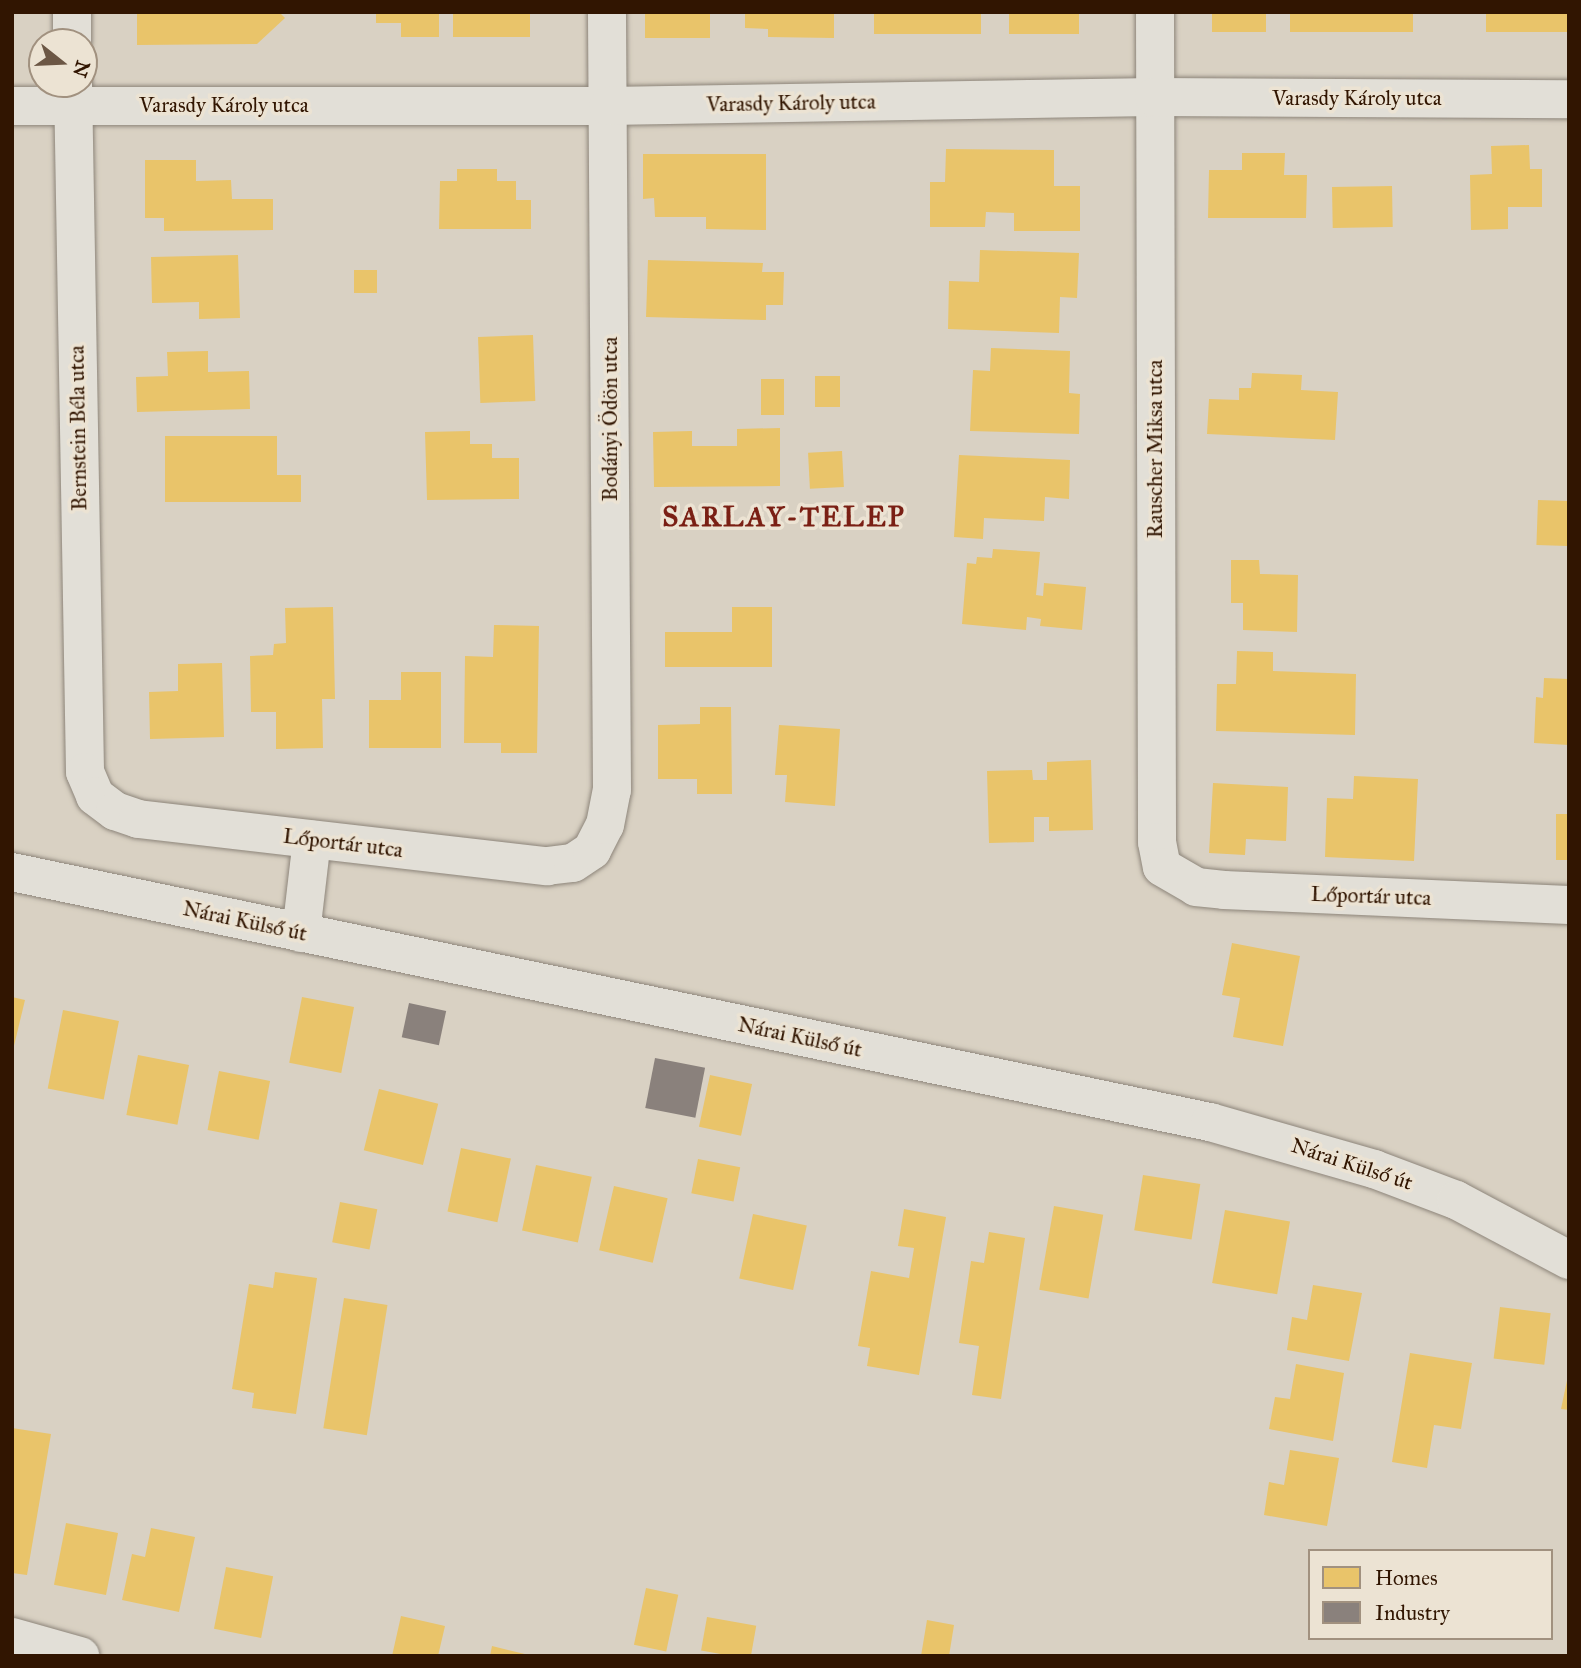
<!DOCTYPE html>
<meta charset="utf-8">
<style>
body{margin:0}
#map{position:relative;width:1581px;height:1668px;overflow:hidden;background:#d9d1c3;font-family:"IM FELL Great Primer",serif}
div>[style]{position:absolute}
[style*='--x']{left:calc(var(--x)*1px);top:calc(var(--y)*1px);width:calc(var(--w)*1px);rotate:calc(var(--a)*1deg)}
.homes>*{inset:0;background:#e9c46a;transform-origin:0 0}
.industry>*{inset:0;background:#8a817c;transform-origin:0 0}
.roads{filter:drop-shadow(0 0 2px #8d857a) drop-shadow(0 0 2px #8d857a)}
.minor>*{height:38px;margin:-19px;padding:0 19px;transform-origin:19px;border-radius:19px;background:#e2dfd7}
.tertiary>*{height:38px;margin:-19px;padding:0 19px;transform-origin:19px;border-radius:19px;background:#e2dfd7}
span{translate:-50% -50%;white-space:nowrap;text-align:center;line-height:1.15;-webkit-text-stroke:7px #ece3d3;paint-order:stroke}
.street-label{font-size:21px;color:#311501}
.district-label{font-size:28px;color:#7a1f14;font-weight:700;letter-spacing:2px}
.frame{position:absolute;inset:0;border:14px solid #311501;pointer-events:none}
.legend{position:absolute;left:1308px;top:1549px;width:245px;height:91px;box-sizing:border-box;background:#ece3d3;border:2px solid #a1917f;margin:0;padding:9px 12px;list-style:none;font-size:21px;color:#311501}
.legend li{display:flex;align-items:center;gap:14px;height:35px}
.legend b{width:35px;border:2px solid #a1917f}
.north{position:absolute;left:28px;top:28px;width:70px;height:70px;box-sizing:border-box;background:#ece3d3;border:2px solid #a1917f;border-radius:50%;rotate:108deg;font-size:19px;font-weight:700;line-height:28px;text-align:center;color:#311501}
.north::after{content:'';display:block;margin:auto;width:24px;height:32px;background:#6c5745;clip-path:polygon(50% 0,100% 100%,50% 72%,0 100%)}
</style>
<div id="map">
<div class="homes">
<div style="clip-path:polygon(137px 12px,279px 12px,285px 18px,257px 44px,137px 45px)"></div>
<div style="clip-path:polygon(376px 12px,439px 12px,439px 37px,401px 37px,401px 23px,376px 23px)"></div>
<div style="left:453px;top:12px;width:77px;height:25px"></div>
<div style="left:645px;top:12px;width:65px;height:26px"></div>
<div style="clip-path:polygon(745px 12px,834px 12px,834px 38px,768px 37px,768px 29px,745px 28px)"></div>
<div style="left:874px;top:12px;width:107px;height:22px"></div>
<div style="left:1009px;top:12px;width:70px;height:22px"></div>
<div style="left:1212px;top:12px;width:54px;height:20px"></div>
<div style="left:1290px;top:12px;width:123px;height:20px"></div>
<div style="left:1486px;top:12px;width:81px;height:20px"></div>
<div style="clip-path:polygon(1529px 145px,1530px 169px,1542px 169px,1542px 207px,1508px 207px,1508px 229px,1471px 230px,1470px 175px,1492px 174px,1491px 146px)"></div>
<div style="clip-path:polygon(946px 149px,1054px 150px,1054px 186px,1080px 186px,1080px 231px,1014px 231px,1014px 213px,986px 212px,985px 227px,930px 227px,930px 182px,945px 182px)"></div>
<div style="clip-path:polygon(1242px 153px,1285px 153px,1284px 175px,1307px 175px,1306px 218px,1208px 218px,1209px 170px,1242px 170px)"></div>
<div style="clip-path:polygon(643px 154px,766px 154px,766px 230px,706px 229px,706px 217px,655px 217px,654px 198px,643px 199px)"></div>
<div style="clip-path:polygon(145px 160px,196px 160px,196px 181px,231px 180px,232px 199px,273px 199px,273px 230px,164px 231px,164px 218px,145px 218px)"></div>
<div style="clip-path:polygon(457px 169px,497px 169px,497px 181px,516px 181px,516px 200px,531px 200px,531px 229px,439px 229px,440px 181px,457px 181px)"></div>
<div style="left:1392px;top:186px;width:41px;height:60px;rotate:89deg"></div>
<div style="clip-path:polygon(980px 250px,1079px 253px,1077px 298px,1060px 297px,1059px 333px,948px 329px,949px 281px,979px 282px)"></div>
<div style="clip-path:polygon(238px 255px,240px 318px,199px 319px,199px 302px,152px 303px,151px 257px)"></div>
<div style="clip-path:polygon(648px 260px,763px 263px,762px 272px,784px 272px,783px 305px,766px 305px,766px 320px,646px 317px)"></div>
<div style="left:354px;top:270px;width:23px;height:23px"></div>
<div style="left:533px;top:335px;width:66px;height:55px;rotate:88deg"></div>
<div style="clip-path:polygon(991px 348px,1070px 351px,1069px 393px,1080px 394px,1079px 434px,970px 431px,973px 370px,990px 371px)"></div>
<div style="clip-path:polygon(208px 351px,208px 372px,249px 371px,250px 409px,137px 412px,136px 377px,168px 376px,167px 352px)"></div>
<div style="clip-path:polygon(1252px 373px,1302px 375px,1301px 390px,1338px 392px,1335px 440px,1207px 434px,1209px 399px,1239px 400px,1239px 388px,1251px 388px)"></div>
<div style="left:840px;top:376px;width:31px;height:25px;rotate:90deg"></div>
<div style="left:784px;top:379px;width:36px;height:23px;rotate:90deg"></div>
<div style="clip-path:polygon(780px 428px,780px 486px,654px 487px,653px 432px,692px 431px,692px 446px,737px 446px,737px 429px)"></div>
<div style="clip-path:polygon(470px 431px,470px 444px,492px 444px,492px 458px,519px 458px,519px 499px,427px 500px,425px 432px)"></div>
<div style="clip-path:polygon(165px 436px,277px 436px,277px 475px,301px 475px,301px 502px,165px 502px)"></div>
<div style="left:842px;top:451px;width:36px;height:34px;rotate:87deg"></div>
<div style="clip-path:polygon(959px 455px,1070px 460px,1069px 499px,1045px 497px,1044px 521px,984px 518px,983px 539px,954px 537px)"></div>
<div style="left:1538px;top:500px;width:31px;height:45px;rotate:2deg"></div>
<div style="clip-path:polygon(993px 549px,1040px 552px,1036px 595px,1043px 596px,1044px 583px,1086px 587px,1082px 630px,1040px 626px,1041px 619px,1027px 617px,1026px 630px,962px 624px,967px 563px,976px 564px,977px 557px,992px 558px)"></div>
<div style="clip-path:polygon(1231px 560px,1259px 560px,1260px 574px,1298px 575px,1297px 632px,1243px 630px,1243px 603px,1231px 603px)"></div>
<div style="clip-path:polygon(333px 607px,335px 699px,322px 699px,323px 748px,276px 749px,276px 712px,251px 712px,250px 656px,273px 655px,274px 644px,286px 643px,285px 608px)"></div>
<div style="clip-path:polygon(732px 607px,772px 607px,772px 667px,665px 667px,665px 632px,732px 632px)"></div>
<div style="clip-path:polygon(494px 625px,539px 626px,537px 753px,501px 753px,501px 743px,464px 743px,465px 656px,493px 657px)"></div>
<div style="clip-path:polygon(1237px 651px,1273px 652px,1273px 671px,1356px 674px,1355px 735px,1216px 731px,1217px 684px,1236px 684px)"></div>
<div style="clip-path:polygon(222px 663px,224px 737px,150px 739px,149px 692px,178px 691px,178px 664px)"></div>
<div style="clip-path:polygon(401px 672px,441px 672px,441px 748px,369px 748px,369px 700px,401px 700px)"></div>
<div style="clip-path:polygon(1544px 678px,1569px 679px,1569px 745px,1534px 743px,1536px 697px,1543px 698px)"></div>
<div style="clip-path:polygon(700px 707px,731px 707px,732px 794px,697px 794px,697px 779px,658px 779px,658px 725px,700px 724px)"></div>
<div style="clip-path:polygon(779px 725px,840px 729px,835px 806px,785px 802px,787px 775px,775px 775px)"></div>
<div style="clip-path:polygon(1091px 760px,1093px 830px,1049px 831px,1049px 817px,1034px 817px,1034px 842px,989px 843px,987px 771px,1032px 770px,1033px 780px,1047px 780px,1047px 762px)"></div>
<div style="clip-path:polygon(1354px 776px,1418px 779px,1414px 861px,1325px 857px,1327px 798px,1353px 799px)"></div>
<div style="clip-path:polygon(1213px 783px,1288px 787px,1286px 841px,1246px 839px,1245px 855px,1209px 853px)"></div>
<div style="left:1556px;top:814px;width:13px;height:46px"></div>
<div style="clip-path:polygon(1232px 943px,1300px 956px,1283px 1046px,1233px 1037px,1240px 998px,1222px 995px)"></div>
<div style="clip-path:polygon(12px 997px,25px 1000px,13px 1050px,12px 1050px)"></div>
<div style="left:302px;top:997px;width:53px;height:67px;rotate:11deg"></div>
<div style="left:63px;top:1010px;width:57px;height:80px;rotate:11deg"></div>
<div style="left:138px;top:1055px;width:52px;height:61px;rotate:11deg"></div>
<div style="left:219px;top:1071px;width:52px;height:60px;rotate:11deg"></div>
<div style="left:710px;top:1075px;width:43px;height:53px;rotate:12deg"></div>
<div style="left:379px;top:1089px;width:61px;height:63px;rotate:14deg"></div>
<div style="left:461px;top:1148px;width:51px;height:65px;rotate:12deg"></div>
<div style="left:698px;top:1159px;width:43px;height:35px;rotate:11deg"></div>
<div style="left:536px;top:1165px;width:57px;height:67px;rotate:12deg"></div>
<div style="left:1143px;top:1175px;width:58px;height:56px;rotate:9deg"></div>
<div style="left:614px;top:1186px;width:55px;height:66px;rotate:13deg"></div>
<div style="left:340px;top:1202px;width:38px;height:41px;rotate:11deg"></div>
<div style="left:1054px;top:1206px;width:50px;height:85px;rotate:10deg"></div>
<div style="clip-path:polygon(904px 1209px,946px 1217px,919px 1375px,867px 1366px,870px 1348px,858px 1346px,871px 1271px,909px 1278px,914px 1248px,898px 1246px)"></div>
<div style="left:1225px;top:1210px;width:66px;height:74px;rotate:10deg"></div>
<div style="left:753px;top:1214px;width:55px;height:66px;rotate:12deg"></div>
<div style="clip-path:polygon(989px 1232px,1025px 1238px,1001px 1399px,972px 1395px,979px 1346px,959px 1343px,971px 1261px,984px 1263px)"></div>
<div style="clip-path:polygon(275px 1272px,317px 1278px,296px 1414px,252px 1408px,254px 1393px,232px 1389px,249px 1284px,273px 1288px)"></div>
<div style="clip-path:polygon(1313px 1285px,1362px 1293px,1349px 1361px,1287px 1350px,1292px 1317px,1307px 1320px)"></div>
<div style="left:344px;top:1298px;width:44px;height:132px;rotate:9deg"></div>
<div style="left:1500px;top:1307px;width:51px;height:52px;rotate:7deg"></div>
<div style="clip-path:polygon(1410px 1353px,1472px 1363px,1461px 1429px,1434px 1425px,1427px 1468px,1392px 1462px)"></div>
<div style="clip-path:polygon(1296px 1364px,1344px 1373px,1333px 1441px,1269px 1429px,1275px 1397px,1290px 1399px)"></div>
<div style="clip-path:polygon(1569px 1371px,1569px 1410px,1561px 1409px)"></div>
<div style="clip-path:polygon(12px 1428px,51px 1434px,27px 1575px,12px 1573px)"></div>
<div style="clip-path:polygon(1290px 1450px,1339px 1458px,1327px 1526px,1264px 1515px,1269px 1482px,1284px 1485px)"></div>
<div style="left:66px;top:1523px;width:53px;height:63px;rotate:11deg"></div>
<div style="clip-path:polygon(151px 1528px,195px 1537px,179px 1612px,122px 1600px,132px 1554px,145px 1557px)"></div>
<div style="left:226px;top:1567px;width:48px;height:63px;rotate:11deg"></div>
<div style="left:646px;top:1588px;width:33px;height:58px;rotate:12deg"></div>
<div style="clip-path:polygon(401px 1616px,445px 1626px,438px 1656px,392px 1656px)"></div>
<div style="left:707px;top:1617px;width:50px;height:34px;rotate:10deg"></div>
<div style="clip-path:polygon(927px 1620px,954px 1625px,949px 1656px,921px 1656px)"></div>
<div style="clip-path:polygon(492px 1646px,529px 1655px,529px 1656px,490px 1656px)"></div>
</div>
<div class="industry">
<div style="left:409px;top:1003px;width:38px;height:35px;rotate:12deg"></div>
<div style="left:655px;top:1058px;width:51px;height:51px;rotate:11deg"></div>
</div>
<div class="roads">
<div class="minor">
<div style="--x:72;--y:12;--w:30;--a:90"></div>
<div style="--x:1155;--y:12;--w:830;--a:89.86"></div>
<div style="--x:1157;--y:842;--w:25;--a:79"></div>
<div style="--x:1162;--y:867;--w:39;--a:30"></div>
<div style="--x:1196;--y:887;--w:28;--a:6"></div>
<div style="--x:1224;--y:890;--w:345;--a:2.5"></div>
<div style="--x:73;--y:84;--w:688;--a:89"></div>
<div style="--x:85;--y:772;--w:26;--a:67"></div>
<div style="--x:95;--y:796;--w:25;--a:37"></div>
<div style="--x:115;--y:811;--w:24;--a:19"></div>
<div style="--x:138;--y:819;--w:412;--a:6.6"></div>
<div style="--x:547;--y:866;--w:26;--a:-7"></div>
<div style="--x:573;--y:863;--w:23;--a:-34"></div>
<div style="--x:592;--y:850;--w:28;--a:-63"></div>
<div style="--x:605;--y:825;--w:36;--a:-79"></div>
<div style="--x:612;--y:790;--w:778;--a:-90.37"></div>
<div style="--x:12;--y:106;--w:596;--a:0"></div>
<div style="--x:608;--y:106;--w:546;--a:-0.94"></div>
<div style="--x:1154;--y:97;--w:415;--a:0.3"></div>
<div style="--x:301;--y:933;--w:94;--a:-83.3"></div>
<div style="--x:12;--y:1637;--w:71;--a:15.6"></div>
</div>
<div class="tertiary">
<div style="--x:12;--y:872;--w:1224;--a:11.79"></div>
<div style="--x:1210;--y:1122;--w:171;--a:16"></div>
<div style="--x:1374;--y:1169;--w:88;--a:20.7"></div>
<div style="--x:1456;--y:1200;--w:128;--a:28"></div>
</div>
</div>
<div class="street-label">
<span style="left:1357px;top:98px">Varasdy Károly utca</span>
<span style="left:791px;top:103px;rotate:-1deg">Varasdy Károly utca</span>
<span style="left:224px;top:105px">Varasdy Károly utca</span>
<span style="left:610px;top:419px;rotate:-90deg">Bodányi Ödön utca</span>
<span style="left:78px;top:428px;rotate:-91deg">Bernstein Béla utca</span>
<span style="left:1155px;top:449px;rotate:-90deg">Rauscher Miksa utca</span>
<span style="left:343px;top:843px;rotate:7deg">Lőportár utca</span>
<span style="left:1371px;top:896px;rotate:2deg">Lőportár utca</span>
<span style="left:245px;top:921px;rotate:12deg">Nárai Külső út</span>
<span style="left:800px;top:1037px;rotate:12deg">Nárai Külső út</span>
<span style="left:1352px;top:1164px;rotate:18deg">Nárai Külső út</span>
</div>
<div class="district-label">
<span style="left:784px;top:517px">SARLAY-TELEP</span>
</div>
<div class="frame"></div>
<ul class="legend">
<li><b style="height:19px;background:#e9c46a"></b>Homes</li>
<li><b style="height:19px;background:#8a817c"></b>Industry</li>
</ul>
<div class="north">N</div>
</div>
